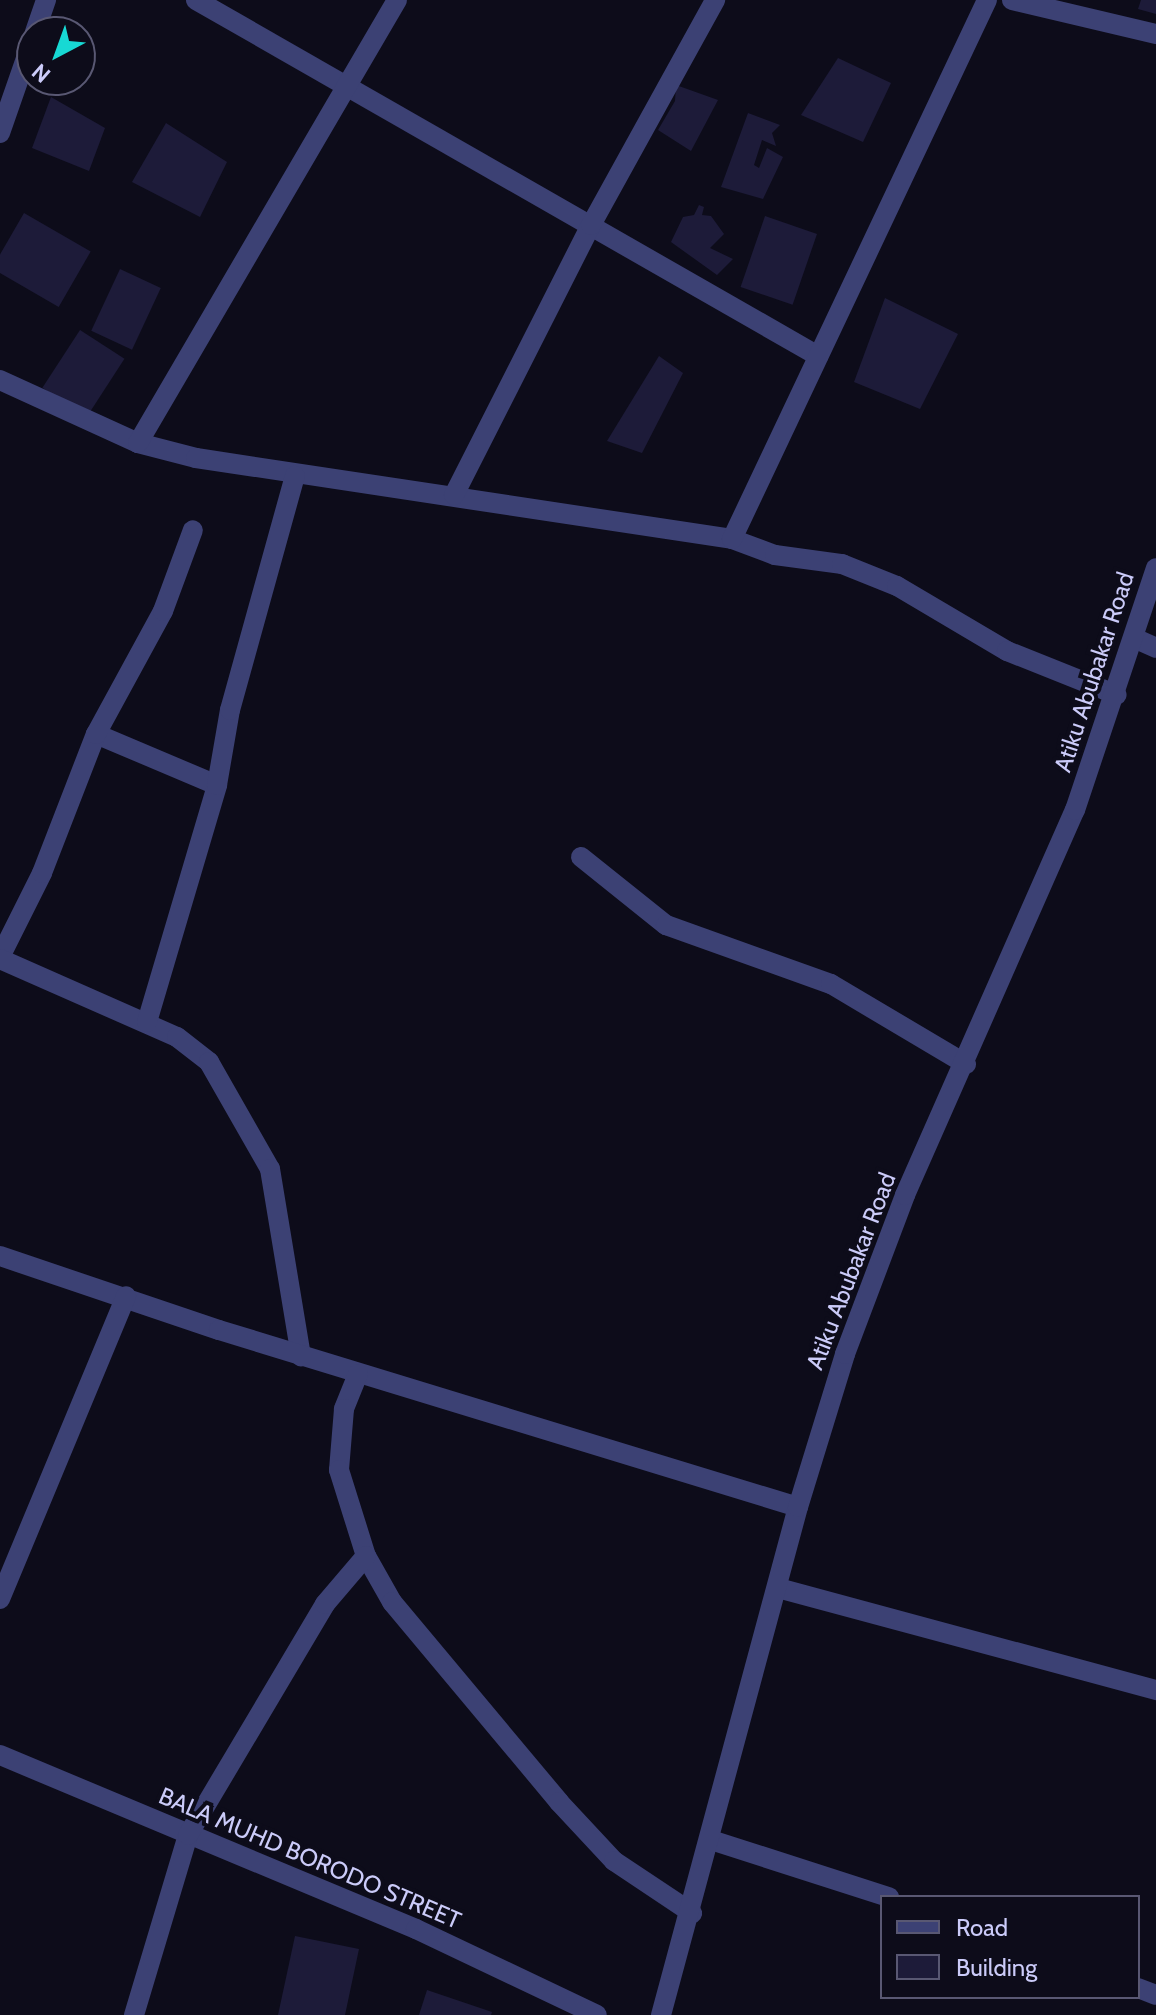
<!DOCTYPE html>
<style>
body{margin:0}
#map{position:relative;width:1156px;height:2015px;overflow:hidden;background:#0d0c1a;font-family:Cabin,sans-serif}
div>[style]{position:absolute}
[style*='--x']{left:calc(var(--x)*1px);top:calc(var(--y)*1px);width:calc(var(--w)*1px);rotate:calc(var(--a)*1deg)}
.building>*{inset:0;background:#1d1b39;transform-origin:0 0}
.minor>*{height:20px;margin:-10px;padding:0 10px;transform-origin:10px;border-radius:10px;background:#3c4174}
span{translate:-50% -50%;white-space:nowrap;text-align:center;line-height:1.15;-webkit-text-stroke:8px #0d0c1a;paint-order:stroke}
.street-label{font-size:24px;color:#cbcbf9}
.legend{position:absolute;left:880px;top:1895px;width:260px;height:104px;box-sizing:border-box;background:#0d0c1a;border:2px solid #595873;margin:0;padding:10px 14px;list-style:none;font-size:24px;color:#cbcbf9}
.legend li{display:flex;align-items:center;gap:16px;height:40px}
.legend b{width:40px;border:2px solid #595873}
.north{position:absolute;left:16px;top:16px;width:80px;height:80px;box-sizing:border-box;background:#0d0c1a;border:2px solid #595873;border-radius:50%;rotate:221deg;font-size:22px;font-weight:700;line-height:32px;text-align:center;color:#cbcbf9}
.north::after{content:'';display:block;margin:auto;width:28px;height:36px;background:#17d9d4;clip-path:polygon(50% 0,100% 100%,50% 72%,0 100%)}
</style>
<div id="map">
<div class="building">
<div style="clip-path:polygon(1141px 0,1156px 0,1156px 14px,1138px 9px)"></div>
<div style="clip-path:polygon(838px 58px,891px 83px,863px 142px,801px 115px)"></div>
<div style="clip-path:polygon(676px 85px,718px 100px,691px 151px,658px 130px,675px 101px)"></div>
<div style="clip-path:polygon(51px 97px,105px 128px,89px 171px,32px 148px)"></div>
<div style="clip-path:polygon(748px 113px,780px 125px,772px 133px,776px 146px,762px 140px,754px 165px,759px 168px,767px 148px,783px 157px,763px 199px,721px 187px)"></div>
<div style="clip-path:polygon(166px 123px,227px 162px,200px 217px,132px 182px)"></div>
<div style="clip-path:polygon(699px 205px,704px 207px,702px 215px,711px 216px,724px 234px,710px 248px,733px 259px,717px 275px,671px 242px,683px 217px,694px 215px)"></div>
<div style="left:24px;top:213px;width:77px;height:64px;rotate:30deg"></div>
<div style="left:765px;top:216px;width:55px;height:75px;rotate:19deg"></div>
<div style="left:120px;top:269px;width:45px;height:68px;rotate:25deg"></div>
<div style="clip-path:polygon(885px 298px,958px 334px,920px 409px,854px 382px)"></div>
<div style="left:80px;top:330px;width:53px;height:69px;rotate:33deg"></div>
<div style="clip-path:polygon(659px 356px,683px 373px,642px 453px,607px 441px)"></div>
<div style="clip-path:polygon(295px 1936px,359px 1949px,345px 2015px,278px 2015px)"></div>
<div style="clip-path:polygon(427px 1990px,492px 2012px,491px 2015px,419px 2015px)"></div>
</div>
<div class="minor">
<div style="--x:196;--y:0;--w:717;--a:29.78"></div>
<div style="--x:1012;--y:0;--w:148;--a:13.3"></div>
<div style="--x:35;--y:32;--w:34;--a:-71"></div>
<div style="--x:0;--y:133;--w:97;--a:-70.8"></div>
<div style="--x:0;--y:380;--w:152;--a:24.5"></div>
<div style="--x:138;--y:443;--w:60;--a:14.5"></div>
<div style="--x:196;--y:458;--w:542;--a:8.59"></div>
<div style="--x:732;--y:539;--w:46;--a:20.4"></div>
<div style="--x:775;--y:555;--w:68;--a:7.7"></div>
<div style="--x:842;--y:564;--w:59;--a:21.8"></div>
<div style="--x:897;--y:586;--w:128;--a:30.6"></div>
<div style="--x:1007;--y:651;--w:118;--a:21.8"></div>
<div style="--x:138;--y:443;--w:513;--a:-59.69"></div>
<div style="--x:454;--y:495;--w:303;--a:-63.1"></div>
<div style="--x:591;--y:225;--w:257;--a:-61.1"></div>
<div style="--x:732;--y:539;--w:596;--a:-64.68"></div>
<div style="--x:1134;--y:638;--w:24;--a:24"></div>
<div style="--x:96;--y:734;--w:131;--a:22.9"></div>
<div style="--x:581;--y:857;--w:109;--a:38.7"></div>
<div style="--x:666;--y:925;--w:175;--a:19.7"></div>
<div style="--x:831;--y:984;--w:157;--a:30.7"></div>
<div style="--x:0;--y:957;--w:94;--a:-63.4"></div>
<div style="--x:42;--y:873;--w:149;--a:-68.8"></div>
<div style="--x:96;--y:734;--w:140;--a:-61.4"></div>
<div style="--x:163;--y:611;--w:86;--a:-69.7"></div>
<div style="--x:0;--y:959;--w:193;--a:23.8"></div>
<div style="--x:177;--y:1037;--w:41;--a:38"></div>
<div style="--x:209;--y:1062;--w:123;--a:60.3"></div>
<div style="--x:270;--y:1169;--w:190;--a:80.6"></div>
<div style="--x:147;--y:1022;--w:247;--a:-73.5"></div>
<div style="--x:217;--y:785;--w:76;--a:-80.2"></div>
<div style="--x:230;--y:710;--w:243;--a:-74.5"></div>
<div style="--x:0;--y:1256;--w:231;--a:18.7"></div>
<div style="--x:219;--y:1330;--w:605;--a:17"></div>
<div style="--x:358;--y:1374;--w:38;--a:112"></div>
<div style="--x:344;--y:1409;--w:61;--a:94.7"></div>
<div style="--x:339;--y:1470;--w:90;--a:72.6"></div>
<div style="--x:366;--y:1556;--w:53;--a:60.5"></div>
<div style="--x:392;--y:1602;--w:261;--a:50.1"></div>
<div style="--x:559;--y:1802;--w:81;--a:47"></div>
<div style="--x:614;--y:1861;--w:94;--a:33.7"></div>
<div style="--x:778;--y:1588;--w:392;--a:15.1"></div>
<div style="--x:0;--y:1599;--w:328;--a:-67.4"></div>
<div style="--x:0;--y:1755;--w:451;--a:22.7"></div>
<div style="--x:416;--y:1929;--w:200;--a:25.4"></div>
<div style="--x:711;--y:1840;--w:187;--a:17.8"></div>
<div style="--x:1138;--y:1988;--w:19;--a:21"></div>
<div style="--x:134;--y:2015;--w:188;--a:-73.3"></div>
<div style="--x:188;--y:1835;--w:269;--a:-59.3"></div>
<div style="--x:325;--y:1604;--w:63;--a:-49.5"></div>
<div style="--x:661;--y:2015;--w:526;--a:-74.91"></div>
<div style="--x:798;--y:1507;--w:160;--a:-72.9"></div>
<div style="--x:845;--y:1354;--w:170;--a:-69.3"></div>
<div style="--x:905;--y:1195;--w:421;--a:-66.2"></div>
<div style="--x:1075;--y:810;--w:255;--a:-71.5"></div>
</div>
<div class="street-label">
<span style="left:1094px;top:672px;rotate:-72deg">Atiku Abubakar Road</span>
<span style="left:851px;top:1271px;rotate:-69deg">Atiku Abubakar Road</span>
<span style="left:310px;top:1858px;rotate:23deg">BALA MUHD BORODO STREET</span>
</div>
<ul class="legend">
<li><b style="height:10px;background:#3c4174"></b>Road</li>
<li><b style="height:22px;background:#1d1b39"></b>Building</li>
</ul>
<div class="north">N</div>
</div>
